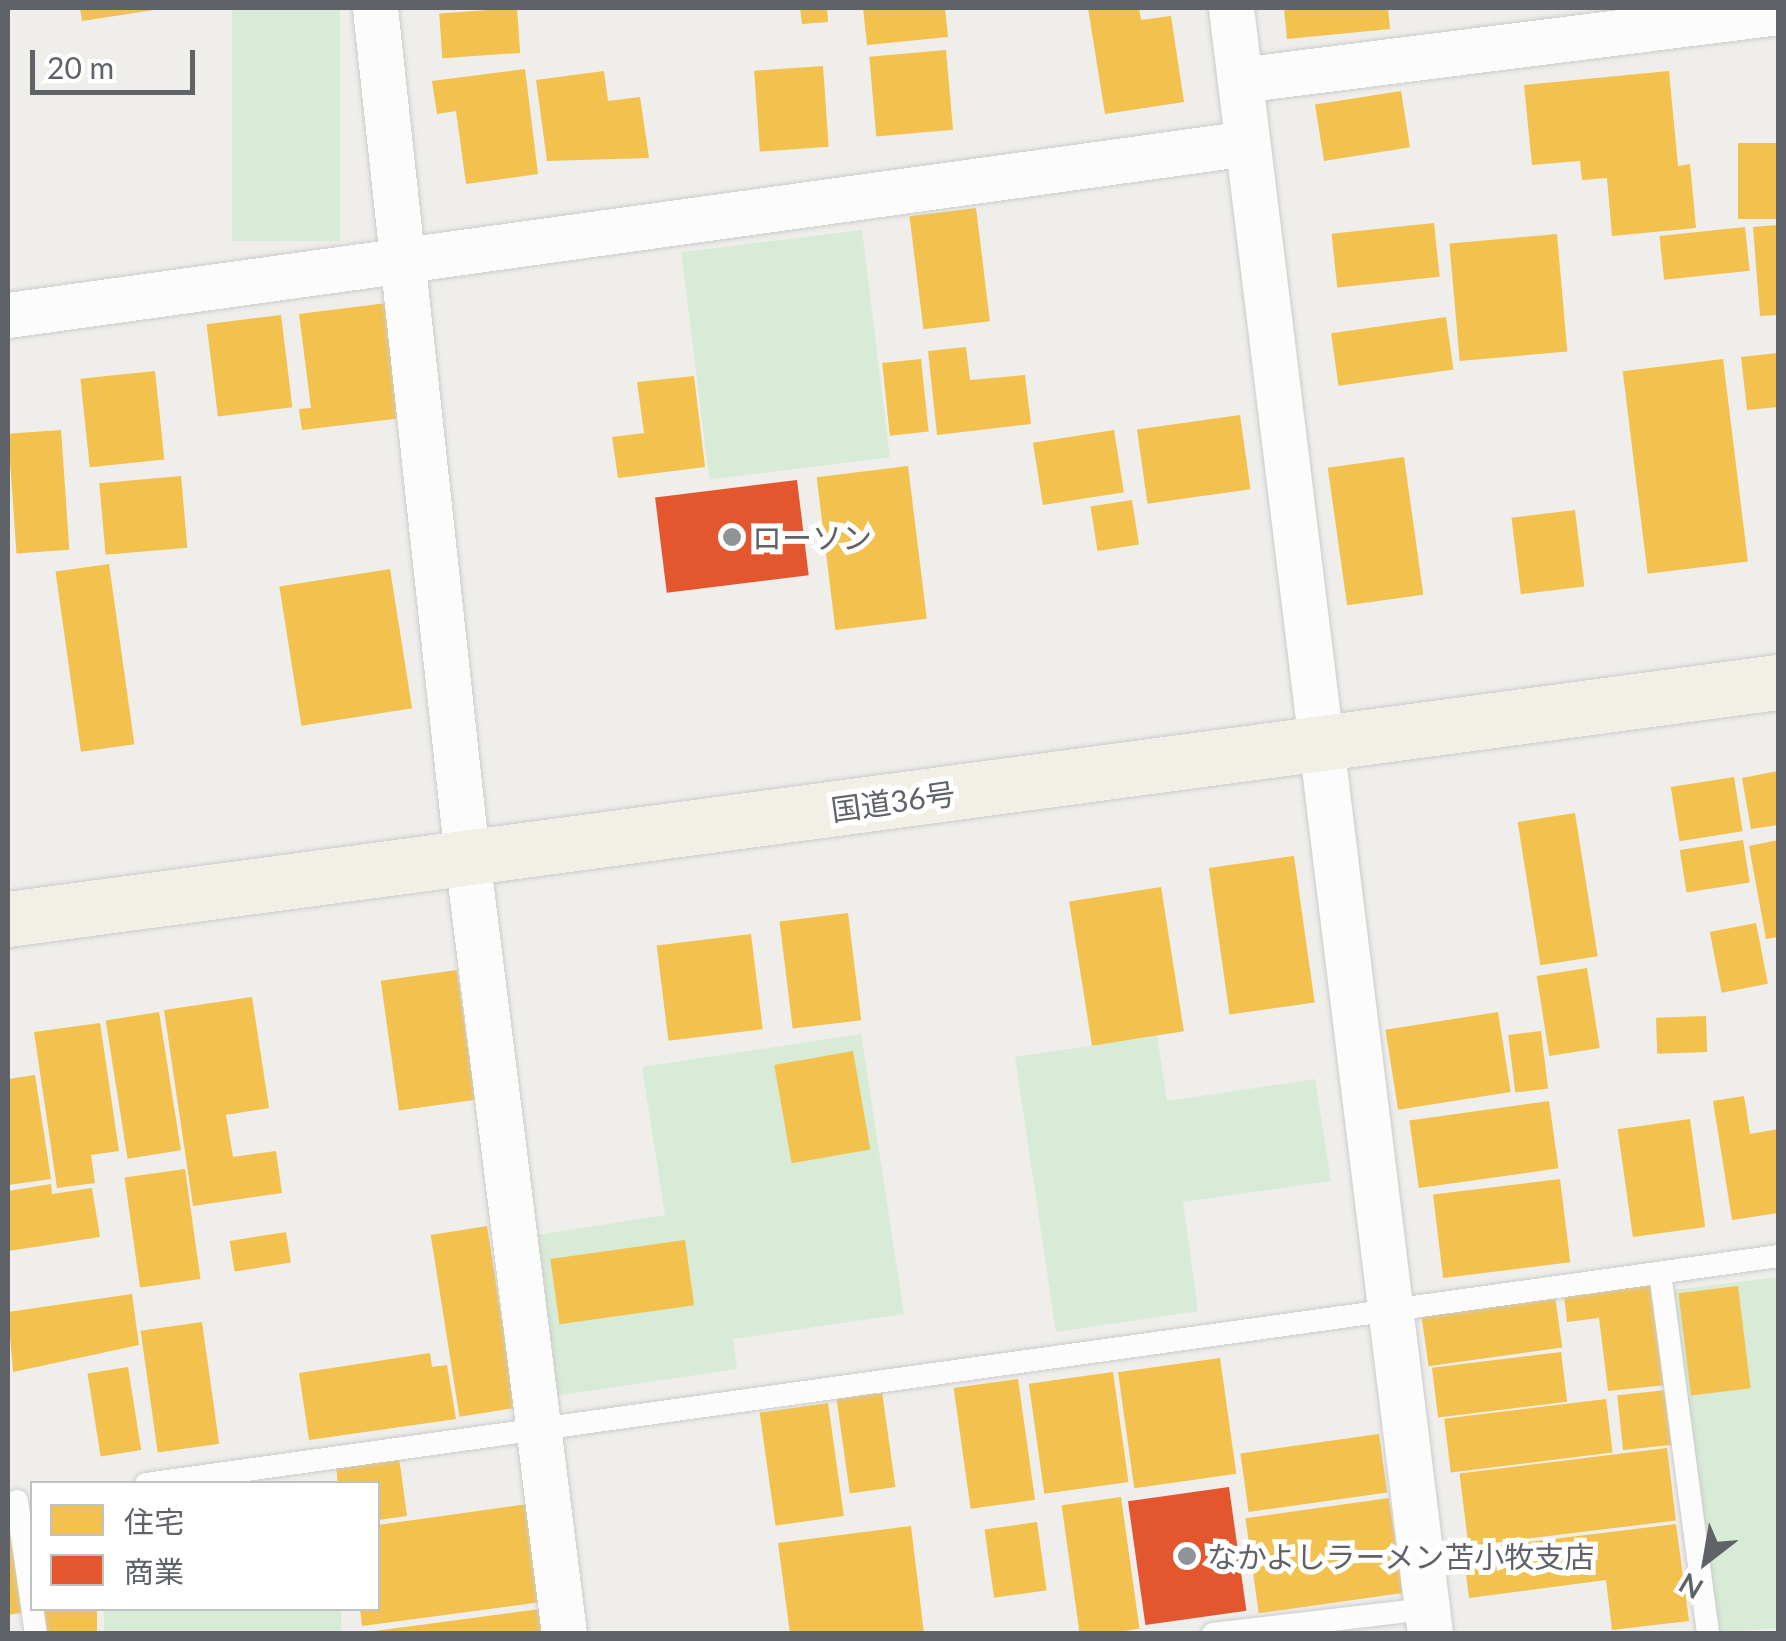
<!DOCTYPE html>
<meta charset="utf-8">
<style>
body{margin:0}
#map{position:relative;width:1786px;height:1641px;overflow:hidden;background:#efeeea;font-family:Lato,"Noto Sans JP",sans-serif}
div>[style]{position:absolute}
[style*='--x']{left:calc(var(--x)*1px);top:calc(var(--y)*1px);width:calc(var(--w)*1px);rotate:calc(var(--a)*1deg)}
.green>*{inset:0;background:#d8ebd6;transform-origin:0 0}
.homes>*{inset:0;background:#f2c14e;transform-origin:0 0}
.shops>*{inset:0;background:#e4572e;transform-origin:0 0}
.roads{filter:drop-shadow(0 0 2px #cbcccc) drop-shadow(0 0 2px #cbcccc)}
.service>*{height:22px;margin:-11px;padding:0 11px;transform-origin:11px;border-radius:11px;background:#fdfcfc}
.minor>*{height:45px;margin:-22.5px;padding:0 22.5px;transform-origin:22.5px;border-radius:22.5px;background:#fdfcfc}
.trunk>*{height:55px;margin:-27.5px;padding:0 27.5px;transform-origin:27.5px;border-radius:27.5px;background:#f2f0e6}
.dots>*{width:28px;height:28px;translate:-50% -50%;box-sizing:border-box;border:5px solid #fff;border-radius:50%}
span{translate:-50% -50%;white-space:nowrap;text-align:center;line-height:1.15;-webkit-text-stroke:10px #fff;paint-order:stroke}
.poi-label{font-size:30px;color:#5f6368}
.left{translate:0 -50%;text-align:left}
.street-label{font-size:30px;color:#5f6368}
.frame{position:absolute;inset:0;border:10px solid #5f6368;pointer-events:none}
.legend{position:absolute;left:30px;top:1481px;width:350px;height:130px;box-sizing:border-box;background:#fff;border:2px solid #bfc1c3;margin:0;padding:12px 18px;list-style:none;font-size:30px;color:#5f6368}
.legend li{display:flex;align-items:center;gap:20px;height:50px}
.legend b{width:50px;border:2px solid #bfc1c3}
.north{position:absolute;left:1656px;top:1511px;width:100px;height:100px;-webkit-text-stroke:8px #fff;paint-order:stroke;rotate:211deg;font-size:28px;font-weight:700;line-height:40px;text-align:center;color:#5f6368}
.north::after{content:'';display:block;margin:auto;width:35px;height:45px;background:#5f6368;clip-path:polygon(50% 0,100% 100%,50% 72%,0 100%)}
.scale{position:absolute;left:30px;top:50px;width:165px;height:45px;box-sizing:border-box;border:5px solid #5f6368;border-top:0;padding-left:12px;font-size:30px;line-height:35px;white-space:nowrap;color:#5f6368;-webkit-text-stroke:8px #fff;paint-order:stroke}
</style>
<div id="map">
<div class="green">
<div style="left:232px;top:8px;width:108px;height:233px"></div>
<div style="left:862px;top:230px;width:229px;height:182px;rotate:83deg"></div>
<div style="clip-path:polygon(861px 1034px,904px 1314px,733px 1339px,737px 1369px,554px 1396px,530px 1236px,665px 1215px,642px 1067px)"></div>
<div style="clip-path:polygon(1157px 1036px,1167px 1101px,1315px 1079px,1331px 1181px,1183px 1202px,1198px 1311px,1056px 1332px,1015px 1057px)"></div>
<div style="clip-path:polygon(1778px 1277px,1778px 1628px,1717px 1633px,1674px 1290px)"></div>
<div style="left:104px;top:1609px;width:237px;height:24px"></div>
</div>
<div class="homes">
<div style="clip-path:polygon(80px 8px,154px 8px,154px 10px,82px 21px)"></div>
<div style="left:517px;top:8px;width:45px;height:78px;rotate:86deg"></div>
<div style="clip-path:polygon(800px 8px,827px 8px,828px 22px,802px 24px)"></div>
<div style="clip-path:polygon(863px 8px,945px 8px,948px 37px,867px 45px)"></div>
<div style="clip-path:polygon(1088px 8px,1139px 8px,1141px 20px,1171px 16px,1184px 102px,1105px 114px)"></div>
<div style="clip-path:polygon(1284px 8px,1388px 8px,1390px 29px,1287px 39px)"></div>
<div style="left:946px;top:50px;width:80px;height:77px;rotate:85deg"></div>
<div style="left:823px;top:66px;width:81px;height:69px;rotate:86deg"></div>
<div style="clip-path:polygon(525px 69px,538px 174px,466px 184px,456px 111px,437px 114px,432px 81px)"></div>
<div style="clip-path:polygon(604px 71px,608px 101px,640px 97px,649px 158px,547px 161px,536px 80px)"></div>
<div style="clip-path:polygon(1669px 71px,1678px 166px,1690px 164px,1696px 228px,1612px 236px,1607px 178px,1582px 180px,1580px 161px,1532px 165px,1524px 85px)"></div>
<div style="left:1401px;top:91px;width:57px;height:87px;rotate:81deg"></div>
<div style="left:1778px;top:143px;width:76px;height:40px;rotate:90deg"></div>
<div style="left:976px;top:208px;width:114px;height:67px;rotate:83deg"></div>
<div style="left:1434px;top:223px;width:54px;height:103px;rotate:84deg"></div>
<div style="clip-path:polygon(1778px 225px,1778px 315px,1760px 316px,1753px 227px)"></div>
<div style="left:1745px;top:227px;width:44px;height:86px;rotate:84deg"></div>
<div style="left:1557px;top:234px;width:118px;height:108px;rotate:85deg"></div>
<div style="clip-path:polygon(387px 303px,402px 418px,302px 430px,299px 409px,311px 408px,299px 314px)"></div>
<div style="left:281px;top:315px;width:93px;height:75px;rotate:83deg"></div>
<div style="left:1446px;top:317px;width:53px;height:116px;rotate:82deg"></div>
<div style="clip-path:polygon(966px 347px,970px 380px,1025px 375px,1031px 424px,937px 435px,928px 351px)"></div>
<div style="clip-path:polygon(1778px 353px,1778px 407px,1747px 410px,1741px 357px)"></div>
<div style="left:921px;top:359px;width:73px;height:39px;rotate:84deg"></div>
<div style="left:1723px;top:359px;width:204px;height:101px;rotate:83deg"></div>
<div style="left:155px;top:371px;width:89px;height:75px;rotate:84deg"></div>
<div style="clip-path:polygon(694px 376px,705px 467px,618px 478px,612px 437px,644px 433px,637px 382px)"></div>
<div style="left:1240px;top:415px;width:75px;height:104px;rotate:82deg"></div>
<div style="left:61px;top:430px;width:120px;height:53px;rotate:86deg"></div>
<div style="left:1114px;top:430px;width:63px;height:82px;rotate:81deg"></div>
<div style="left:1404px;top:457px;width:139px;height:77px;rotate:82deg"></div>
<div style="left:908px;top:466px;width:154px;height:92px;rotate:83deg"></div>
<div style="left:181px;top:476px;width:72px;height:82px;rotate:85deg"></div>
<div style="left:1132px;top:500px;width:45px;height:42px;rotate:81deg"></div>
<div style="left:1575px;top:510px;width:77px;height:64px;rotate:83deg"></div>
<div style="left:109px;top:564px;width:182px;height:54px;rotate:82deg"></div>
<div style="left:390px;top:569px;width:141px;height:112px;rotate:81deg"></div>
<div style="clip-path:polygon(1778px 771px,1778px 825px,1751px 829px,1742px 778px)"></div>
<div style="left:1734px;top:777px;width:55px;height:64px;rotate:81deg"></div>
<div style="left:1575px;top:813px;width:145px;height:58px;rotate:81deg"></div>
<div style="left:1743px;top:840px;width:43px;height:64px;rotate:81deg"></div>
<div style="clip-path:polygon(1778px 840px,1778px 937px,1766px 939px,1749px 846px)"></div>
<div style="left:1294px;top:856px;width:148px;height:86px;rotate:82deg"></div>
<div style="left:1161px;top:887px;width:146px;height:93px;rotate:81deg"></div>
<div style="left:848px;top:913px;width:108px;height:69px;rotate:83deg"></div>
<div style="left:1756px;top:923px;width:62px;height:47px;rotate:79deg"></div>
<div style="left:751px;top:934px;width:96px;height:95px;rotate:83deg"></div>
<div style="left:1587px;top:968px;width:81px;height:51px;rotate:81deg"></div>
<div style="left:457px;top:970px;width:131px;height:77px;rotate:82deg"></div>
<div style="clip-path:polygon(252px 997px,269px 1108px,226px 1115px,233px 1157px,276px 1151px,282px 1193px,193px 1206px,164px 1010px)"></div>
<div style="left:159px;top:1012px;width:140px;height:54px;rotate:81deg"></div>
<div style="left:1498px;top:1012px;width:81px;height:114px;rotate:81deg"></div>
<div style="left:1706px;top:1016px;width:36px;height:50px;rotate:88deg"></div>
<div style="clip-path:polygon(100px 1023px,119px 1151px,91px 1155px,95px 1183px,57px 1188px,34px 1032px)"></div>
<div style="left:1541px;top:1031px;width:58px;height:33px;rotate:83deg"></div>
<div style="left:853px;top:1051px;width:100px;height:80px;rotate:80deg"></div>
<div style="clip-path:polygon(35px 1075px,51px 1179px,8px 1185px,8px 1079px)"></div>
<div style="clip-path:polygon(1744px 1096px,1750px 1134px,1778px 1129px,1778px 1213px,1732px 1220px,1713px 1101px)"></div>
<div style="left:1549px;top:1101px;width:68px;height:141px;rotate:82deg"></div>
<div style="left:1690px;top:1119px;width:109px;height:73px;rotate:82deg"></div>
<div style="left:185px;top:1169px;width:111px;height:61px;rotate:82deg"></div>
<div style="left:1560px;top:1179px;width:84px;height:128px;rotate:83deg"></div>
<div style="clip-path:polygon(51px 1184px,52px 1194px,92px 1188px,100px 1237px,8px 1251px,8px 1191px)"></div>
<div style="left:487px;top:1226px;width:184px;height:57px;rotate:81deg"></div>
<div style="left:286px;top:1232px;width:31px;height:57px;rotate:81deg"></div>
<div style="left:685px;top:1240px;width:66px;height:136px;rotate:82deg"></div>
<div style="clip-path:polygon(1655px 1284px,1667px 1385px,1608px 1391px,1599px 1318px,1567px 1322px,1564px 1295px)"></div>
<div style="left:1738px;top:1286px;width:103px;height:60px;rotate:83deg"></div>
<div style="clip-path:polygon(132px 1294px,139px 1345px,13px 1372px,8px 1312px)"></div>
<div style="left:1555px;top:1296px;width:52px;height:135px;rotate:82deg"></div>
<div style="left:202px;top:1322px;width:123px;height:62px;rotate:82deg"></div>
<div style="left:1561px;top:1352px;width:50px;height:130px;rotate:83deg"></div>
<div style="clip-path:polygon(430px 1353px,432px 1367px,447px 1365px,456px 1419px,309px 1440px,299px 1373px)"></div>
<div style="left:1220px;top:1358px;width:117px;height:103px;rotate:82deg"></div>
<div style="left:128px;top:1367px;width:84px;height:41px;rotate:81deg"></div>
<div style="left:1113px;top:1372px;width:111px;height:85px;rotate:82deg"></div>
<div style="left:1018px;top:1379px;width:122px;height:65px;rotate:82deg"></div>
<div style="left:1667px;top:1390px;width:55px;height:50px;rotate:84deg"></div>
<div style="left:882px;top:1392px;width:96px;height:46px;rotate:82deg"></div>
<div style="left:1606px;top:1399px;width:54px;height:163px;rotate:83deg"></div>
<div style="left:828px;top:1403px;width:114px;height:69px;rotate:82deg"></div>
<div style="left:1379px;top:1434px;width:59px;height:140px;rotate:82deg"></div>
<div style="left:1667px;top:1448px;width:73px;height:209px;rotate:83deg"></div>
<div style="clip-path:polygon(399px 1457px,407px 1516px,378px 1520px,378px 1484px,338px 1484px,336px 1466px)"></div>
<div style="left:1121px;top:1497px;width:133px;height:60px;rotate:82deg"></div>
<div style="left:1389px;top:1498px;width:96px;height:145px;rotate:82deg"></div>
<div style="clip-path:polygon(528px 1504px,542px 1602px,362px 1626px,360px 1608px,378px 1608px,378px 1525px)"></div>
<div style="left:1037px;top:1522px;width:69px;height:53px;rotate:82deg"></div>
<div style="clip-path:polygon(1676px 1524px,1689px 1621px,1612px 1630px,1606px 1580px,1469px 1598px,1463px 1550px)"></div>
<div style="clip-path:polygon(911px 1526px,924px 1634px,790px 1634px,778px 1543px)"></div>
<div style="clip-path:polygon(15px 1527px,26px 1612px,8px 1615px,8px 1528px)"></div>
<div style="left:42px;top:1608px;width:55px;height:26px"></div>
<div style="clip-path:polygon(540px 1609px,544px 1634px,375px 1634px,375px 1631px)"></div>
</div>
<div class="shops">
<div style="left:797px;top:480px;width:96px;height:143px;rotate:83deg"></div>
<div style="left:1229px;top:1487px;width:125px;height:102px;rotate:82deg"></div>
</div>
<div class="roads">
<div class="service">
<div style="--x:1660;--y:1273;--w:364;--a:82.4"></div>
<div style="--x:146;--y:1484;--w:1648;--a:-7.95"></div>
<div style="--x:17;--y:1501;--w:134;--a:81.9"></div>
<div style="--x:1213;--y:1634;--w:215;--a:-6.7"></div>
</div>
<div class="minor">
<div style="--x:375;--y:8;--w:854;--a:83.82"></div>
<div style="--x:467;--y:857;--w:783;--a:82.88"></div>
<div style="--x:1231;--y:8;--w:1638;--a:83.02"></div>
<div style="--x:1240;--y:80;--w:542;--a:-7.2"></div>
<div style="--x:8;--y:315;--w:1251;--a:-7.9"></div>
</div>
<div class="trunk">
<div style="--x:8;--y:919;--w:1786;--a:-7.63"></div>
</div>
</div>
<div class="dots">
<div style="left:732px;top:537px;background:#919496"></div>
<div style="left:1187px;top:1556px;background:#919496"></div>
</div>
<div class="poi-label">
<span class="left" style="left:752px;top:537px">ローソン</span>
<span class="left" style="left:1207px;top:1556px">なかよしラーメン苫小牧支店</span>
</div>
<div class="street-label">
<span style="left:893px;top:801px;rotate:-8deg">国道36号</span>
</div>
<div class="frame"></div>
<ul class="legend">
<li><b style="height:28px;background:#f2c14e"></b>住宅</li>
<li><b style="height:28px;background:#e4572e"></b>商業</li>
</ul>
<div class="north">N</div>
<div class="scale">20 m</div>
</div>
